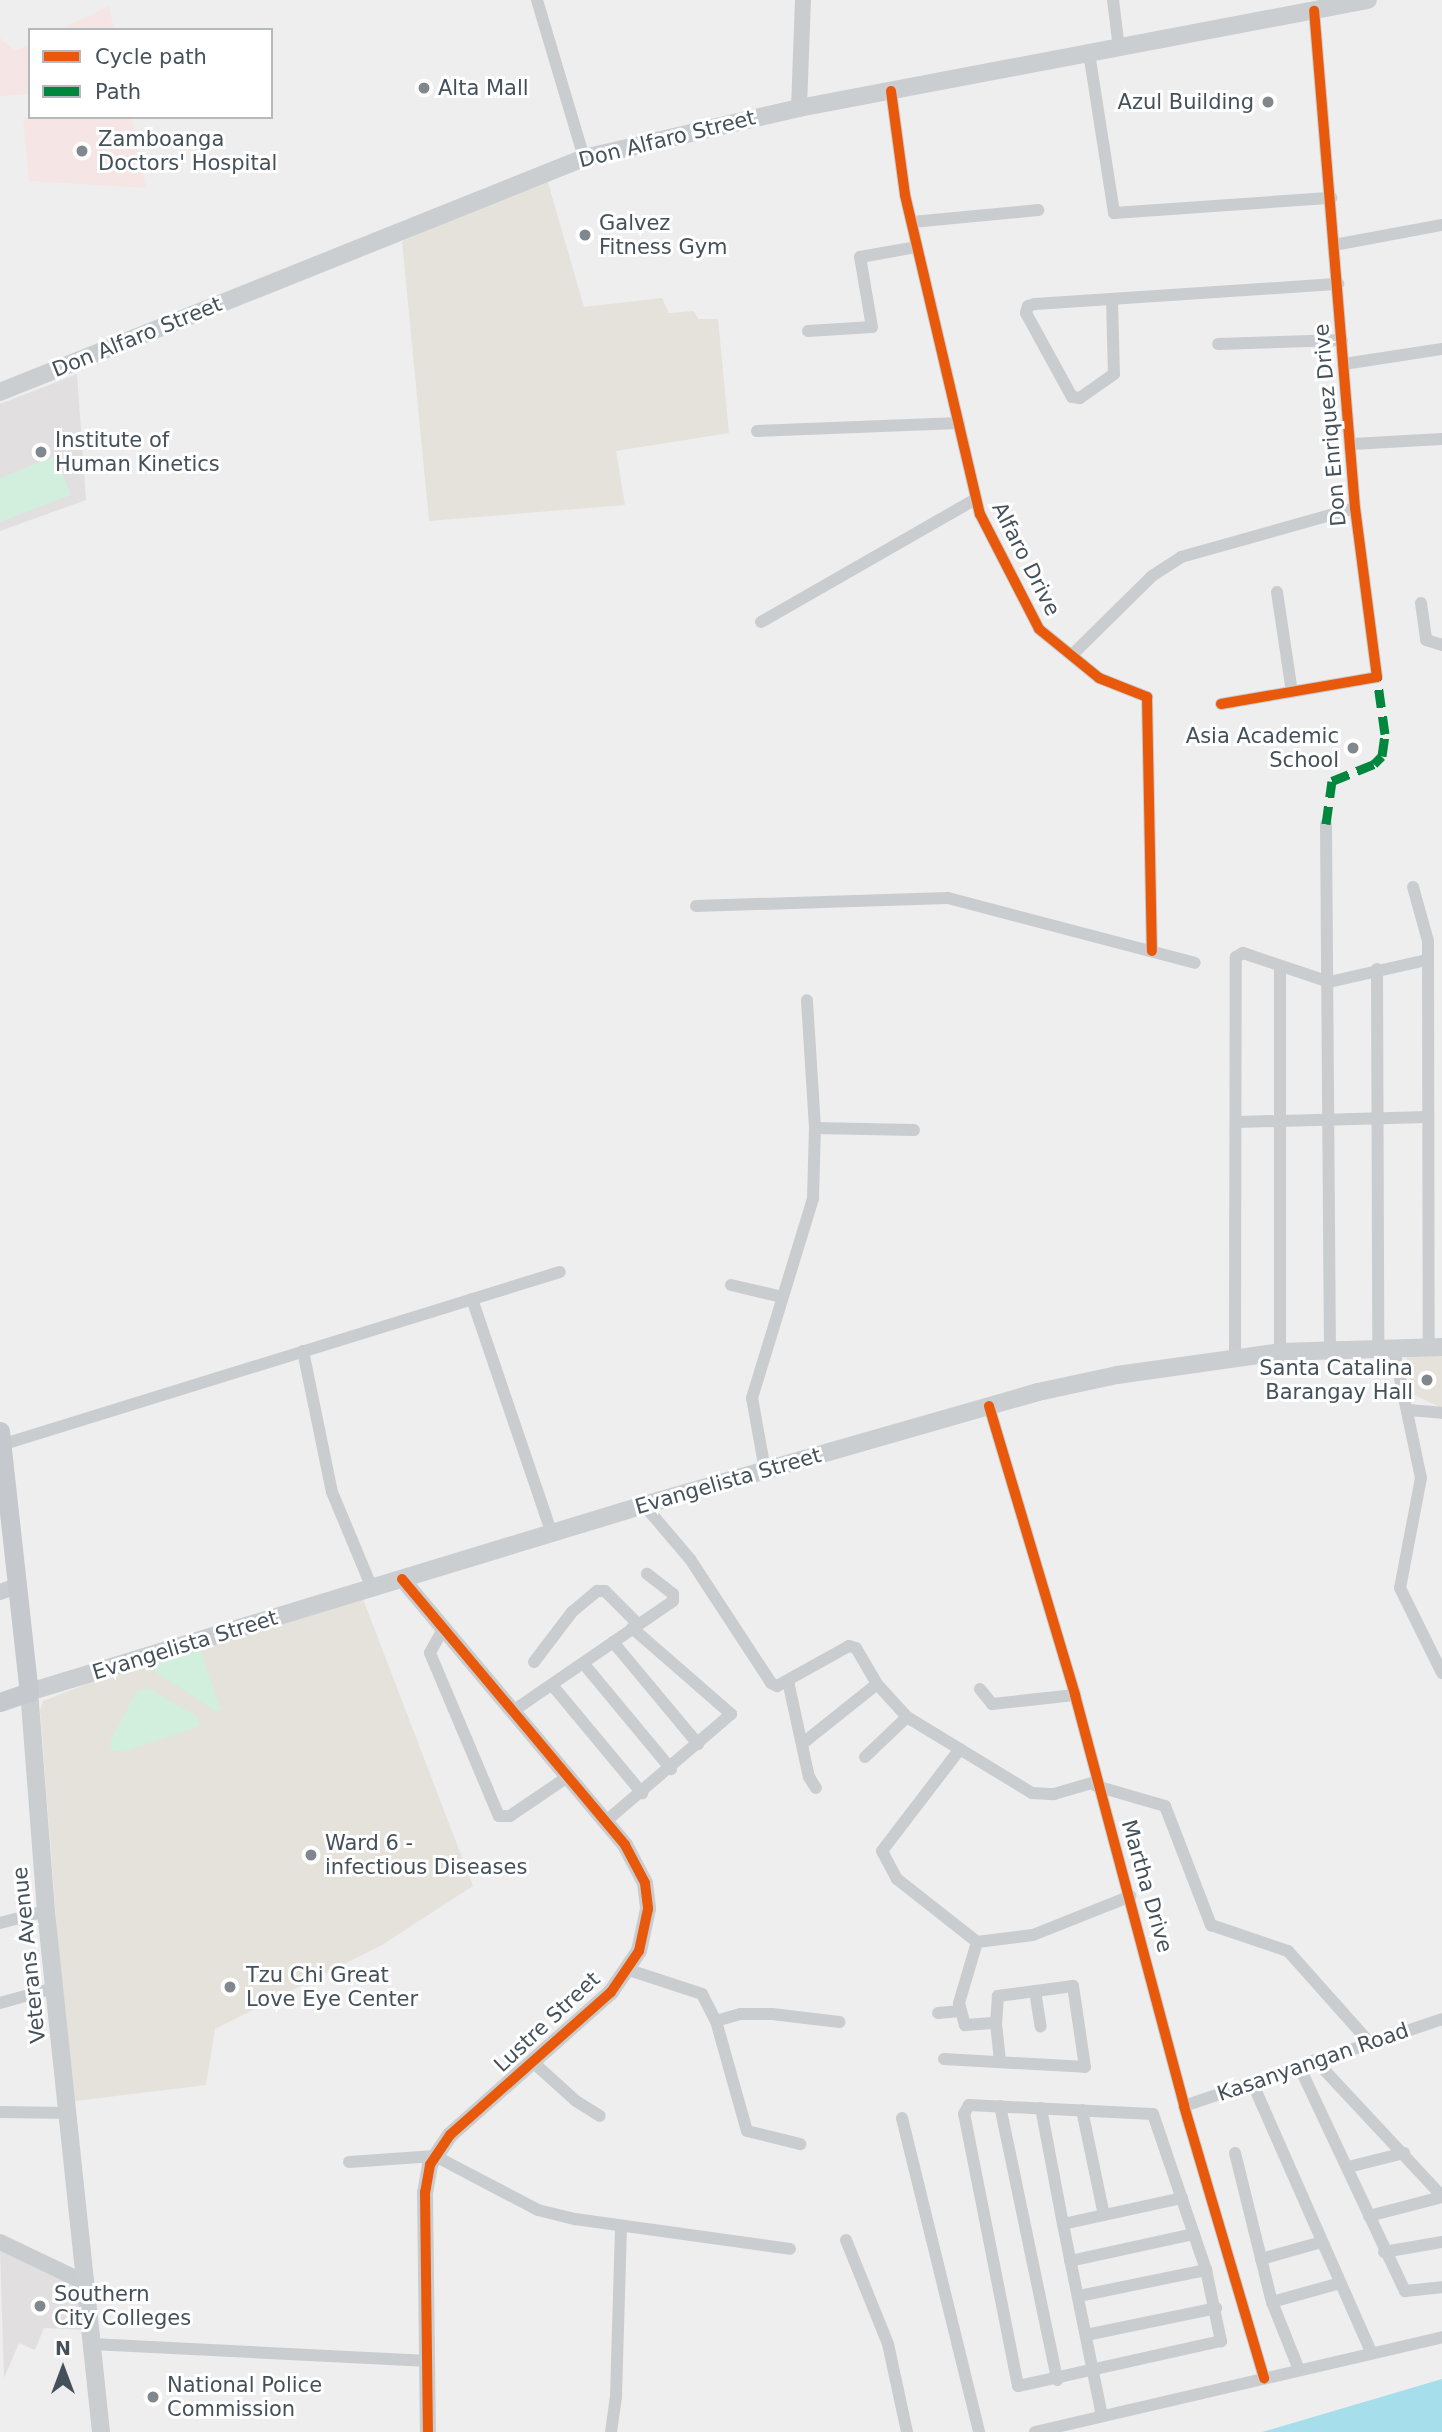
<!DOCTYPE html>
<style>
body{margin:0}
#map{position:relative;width:1442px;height:2432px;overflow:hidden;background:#efeeee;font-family:"DejaVu Sans",sans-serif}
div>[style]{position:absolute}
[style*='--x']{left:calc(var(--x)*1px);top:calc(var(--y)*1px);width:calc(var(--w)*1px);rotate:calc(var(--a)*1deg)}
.commercial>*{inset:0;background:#e4e2db}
.education>*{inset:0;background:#e1dfe0}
.medical>*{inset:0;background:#f5e6e5}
.green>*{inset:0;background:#d2eedc}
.water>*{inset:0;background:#a7deec}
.minor>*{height:12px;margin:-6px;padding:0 6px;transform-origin:6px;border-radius:6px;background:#cacdcf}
.tertiary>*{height:16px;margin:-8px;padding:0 8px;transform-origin:8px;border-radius:8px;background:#cacdcf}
.secondary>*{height:18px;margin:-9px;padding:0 9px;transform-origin:9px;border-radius:9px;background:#caced0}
.primary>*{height:19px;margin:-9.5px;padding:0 9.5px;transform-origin:9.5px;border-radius:9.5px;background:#c5c9cd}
.quiet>*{height:9px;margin-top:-4.5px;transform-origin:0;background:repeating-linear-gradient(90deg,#00873e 0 18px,transparent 0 27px)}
.cycleway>*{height:10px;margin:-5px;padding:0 5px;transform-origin:5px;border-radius:5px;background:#e8590c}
.dots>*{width:19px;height:19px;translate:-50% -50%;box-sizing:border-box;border:4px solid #fff;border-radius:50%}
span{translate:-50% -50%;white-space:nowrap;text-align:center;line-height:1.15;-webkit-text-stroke:6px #fff;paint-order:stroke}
.poi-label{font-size:21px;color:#45515a}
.left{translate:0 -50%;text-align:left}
.right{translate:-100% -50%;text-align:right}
.street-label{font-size:21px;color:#45515a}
.legend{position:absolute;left:28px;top:28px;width:245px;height:91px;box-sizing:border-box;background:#fff;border:2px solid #b5b9bd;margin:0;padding:9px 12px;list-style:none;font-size:21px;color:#45515a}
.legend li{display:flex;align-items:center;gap:14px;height:35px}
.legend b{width:35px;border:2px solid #b5b9bd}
.north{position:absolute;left:28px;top:2334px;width:70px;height:70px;-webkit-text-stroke:5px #fff;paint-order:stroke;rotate:0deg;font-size:19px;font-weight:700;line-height:28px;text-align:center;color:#45515a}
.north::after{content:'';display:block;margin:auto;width:24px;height:32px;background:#45515a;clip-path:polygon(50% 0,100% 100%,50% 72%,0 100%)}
</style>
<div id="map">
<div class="commercial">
<div style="clip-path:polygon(547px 179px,584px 307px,662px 298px,669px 313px,694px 311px,698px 319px,718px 319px,729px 433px,616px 451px,625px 505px,429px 521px,402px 241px)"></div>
<div style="clip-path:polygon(1442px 1353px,1442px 1408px,1412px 1394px,1406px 1354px)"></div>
<div style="clip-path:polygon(363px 1599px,473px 1886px,382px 1945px,215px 2029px,206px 2085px,75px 2101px,62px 1996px,40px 1710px,43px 1701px,123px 1670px)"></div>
</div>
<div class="education">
<div style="clip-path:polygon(77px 374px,86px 500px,0 531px,0 404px)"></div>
<div style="clip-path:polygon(0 2250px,77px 2284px,84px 2330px,44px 2328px,35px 2350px,19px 2343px,4px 2378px)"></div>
</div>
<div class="medical">
<div style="clip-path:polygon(109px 6px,114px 30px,59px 30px)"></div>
<div style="clip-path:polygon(0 38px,15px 51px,30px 44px,30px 94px,0 96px)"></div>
<div style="clip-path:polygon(30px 116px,132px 117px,146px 188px,29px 181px,23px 119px)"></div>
</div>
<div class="green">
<div style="clip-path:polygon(55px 456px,71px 495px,0 522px,0 478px)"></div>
<div style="clip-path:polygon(200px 1649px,221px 1710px,215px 1711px,145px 1665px)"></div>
<div style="clip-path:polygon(148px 1688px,198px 1717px,200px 1726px,123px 1752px,111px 1750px,110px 1741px,137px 1691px)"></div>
</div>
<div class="water">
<div style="clip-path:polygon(1442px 2379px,1442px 2432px,1262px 2432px)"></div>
</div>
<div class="minor">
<div style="--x:537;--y:0;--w:165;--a:73.4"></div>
<div style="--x:1113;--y:0;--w:48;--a:82.9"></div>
<div style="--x:1089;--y:53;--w:162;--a:81.1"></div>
<div style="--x:1114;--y:213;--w:218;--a:-4"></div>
<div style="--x:891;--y:91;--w:105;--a:82.3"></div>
<div style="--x:905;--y:195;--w:328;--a:76.8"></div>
<div style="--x:980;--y:514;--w:129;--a:62.8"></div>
<div style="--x:1039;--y:629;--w:77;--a:39.2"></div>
<div style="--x:1099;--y:678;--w:52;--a:21.6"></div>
<div style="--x:1147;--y:697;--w:254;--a:88.9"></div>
<div style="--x:912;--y:222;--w:127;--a:-5.4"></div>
<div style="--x:1334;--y:245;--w:110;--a:-10.5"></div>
<div style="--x:1112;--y:299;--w:75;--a:88.5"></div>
<div style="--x:1114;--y:374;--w:42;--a:144.8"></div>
<div style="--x:1080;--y:398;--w:8;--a:-173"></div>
<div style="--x:1072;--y:397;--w:96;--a:-118.7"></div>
<div style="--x:1026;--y:313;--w:7;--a:-74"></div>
<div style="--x:1028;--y:306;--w:7;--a:-16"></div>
<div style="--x:1035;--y:304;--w:304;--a:-3.8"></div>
<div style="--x:808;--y:331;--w:64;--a:-3.6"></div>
<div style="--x:872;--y:327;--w:71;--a:-99.7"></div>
<div style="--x:860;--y:257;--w:58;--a:-10"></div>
<div style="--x:1218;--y:344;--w:124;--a:-1.8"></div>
<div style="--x:1344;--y:364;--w:99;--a:-8.7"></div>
<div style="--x:757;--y:431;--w:202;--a:-2.3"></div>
<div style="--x:1352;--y:444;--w:90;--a:-3.2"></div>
<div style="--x:1277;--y:592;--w:101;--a:81.5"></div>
<div style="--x:1421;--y:603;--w:37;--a:82"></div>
<div style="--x:1426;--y:640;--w:17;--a:17"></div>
<div style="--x:761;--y:622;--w:245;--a:-29.8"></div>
<div style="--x:1074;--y:653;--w:110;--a:-44.6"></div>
<div style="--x:1152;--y:576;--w:35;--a:-33"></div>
<div style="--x:1181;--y:557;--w:181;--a:-15.7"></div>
<div style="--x:1221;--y:704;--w:158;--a:-9.8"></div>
<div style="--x:1377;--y:677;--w:170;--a:-97.4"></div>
<div style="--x:1355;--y:508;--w:499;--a:-94.7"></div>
<div style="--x:1326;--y:824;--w:527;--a:89.57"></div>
<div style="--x:1413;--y:887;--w:56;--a:74.5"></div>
<div style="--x:1428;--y:941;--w:407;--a:89.9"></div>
<div style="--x:696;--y:906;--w:252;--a:-1.8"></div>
<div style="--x:948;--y:898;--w:255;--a:14.7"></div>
<div style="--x:1280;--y:969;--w:383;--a:90"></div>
<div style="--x:1377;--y:969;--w:381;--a:89.8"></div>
<div style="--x:1237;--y:1122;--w:191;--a:-1.5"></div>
<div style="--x:815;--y:1128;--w:99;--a:1.2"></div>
<div style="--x:731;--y:1285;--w:52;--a:13.2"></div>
<div style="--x:472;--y:1299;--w:248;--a:71.2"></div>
<div style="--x:1394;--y:1350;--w:131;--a:78.1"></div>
<div style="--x:1421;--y:1478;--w:112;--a:100.8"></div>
<div style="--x:1400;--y:1588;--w:95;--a:63.7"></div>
<div style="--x:303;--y:1351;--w:144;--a:78.4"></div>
<div style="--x:332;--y:1492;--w:104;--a:67.4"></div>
<div style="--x:1235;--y:1359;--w:402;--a:-89.9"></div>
<div style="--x:1236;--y:957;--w:8;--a:-30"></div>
<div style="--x:1243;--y:953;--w:91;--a:18.6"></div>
<div style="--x:1329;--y:982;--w:100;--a:-12.7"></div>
<div style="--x:989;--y:1406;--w:302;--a:73.4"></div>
<div style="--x:1075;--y:1695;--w:425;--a:75.1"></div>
<div style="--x:1184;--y:2106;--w:284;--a:73.6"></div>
<div style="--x:1409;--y:1410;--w:33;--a:5"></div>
<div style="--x:1;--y:1445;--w:585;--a:-17.2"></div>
<div style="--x:765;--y:1470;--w:73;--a:-100.2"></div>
<div style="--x:752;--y:1398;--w:209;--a:-73"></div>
<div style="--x:813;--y:1198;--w:70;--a:-88.4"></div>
<div style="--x:815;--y:1128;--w:128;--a:-93.6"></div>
<div style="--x:644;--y:1505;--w:71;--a:49.6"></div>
<div style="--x:690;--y:1559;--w:148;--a:56.8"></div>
<div style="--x:771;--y:1683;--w:7;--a:27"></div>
<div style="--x:777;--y:1686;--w:82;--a:-29.1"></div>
<div style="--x:849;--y:1646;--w:7;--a:16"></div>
<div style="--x:856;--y:1648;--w:42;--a:59.7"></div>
<div style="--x:877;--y:1684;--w:95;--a:141.4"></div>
<div style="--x:442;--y:1631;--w:25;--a:119"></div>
<div style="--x:430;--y:1653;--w:177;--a:67.1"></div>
<div style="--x:499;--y:1816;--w:11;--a:0"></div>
<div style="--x:510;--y:1816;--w:68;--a:-34.2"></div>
<div style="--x:613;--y:1642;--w:133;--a:50.2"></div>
<div style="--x:534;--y:1662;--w:63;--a:-52.8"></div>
<div style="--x:572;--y:1612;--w:33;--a:-40"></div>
<div style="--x:597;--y:1591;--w:8;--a:0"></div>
<div style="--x:605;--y:1591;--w:47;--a:45"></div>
<div style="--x:583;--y:1663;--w:138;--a:50.3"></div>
<div style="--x:788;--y:1681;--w:98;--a:77.7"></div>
<div style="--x:809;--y:1777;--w:13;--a:58"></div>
<div style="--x:877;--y:1684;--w:45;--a:47.7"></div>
<div style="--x:907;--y:1717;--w:146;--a:31.3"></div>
<div style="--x:1032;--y:1793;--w:22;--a:3"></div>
<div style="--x:1054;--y:1794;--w:43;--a:-16.3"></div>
<div style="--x:552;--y:1685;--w:141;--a:50.2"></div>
<div style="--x:980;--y:1689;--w:19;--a:51"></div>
<div style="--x:992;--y:1704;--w:83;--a:-6.2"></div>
<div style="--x:513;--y:1711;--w:194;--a:-34.5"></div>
<div style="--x:673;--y:1601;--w:7;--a:-90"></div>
<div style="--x:673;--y:1594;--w:33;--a:-142"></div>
<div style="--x:960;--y:1749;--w:128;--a:127.4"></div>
<div style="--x:882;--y:1851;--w:32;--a:62"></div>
<div style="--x:897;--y:1879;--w:102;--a:38.2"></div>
<div style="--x:977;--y:1942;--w:64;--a:106.4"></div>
<div style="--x:959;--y:2003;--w:23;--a:75"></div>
<div style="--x:965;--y:2025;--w:31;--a:-4"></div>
<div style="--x:996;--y:2023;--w:39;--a:84"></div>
<div style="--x:865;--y:1757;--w:58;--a:-43.6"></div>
<div style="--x:1096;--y:1786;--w:72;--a:16.2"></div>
<div style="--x:1165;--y:1806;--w:128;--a:68.9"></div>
<div style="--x:1211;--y:1925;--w:81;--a:18.7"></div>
<div style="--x:1288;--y:1951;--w:123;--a:48.3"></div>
<div style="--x:605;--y:1822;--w:166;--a:-40.6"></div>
<div style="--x:731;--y:1714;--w:131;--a:-139"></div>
<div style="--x:0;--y:1923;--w:48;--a:-14.6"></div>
<div style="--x:977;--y:1942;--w:56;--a:-7.1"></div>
<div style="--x:1033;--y:1935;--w:105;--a:-21.7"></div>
<div style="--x:629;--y:1970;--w:77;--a:18.2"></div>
<div style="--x:702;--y:1994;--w:30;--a:63"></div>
<div style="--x:716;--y:2021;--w:114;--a:74.3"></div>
<div style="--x:747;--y:2131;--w:55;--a:13.8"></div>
<div style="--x:1035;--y:1991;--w:36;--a:81"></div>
<div style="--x:0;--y:2003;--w:56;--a:-15.5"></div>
<div style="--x:938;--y:2013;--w:23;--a:-5"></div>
<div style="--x:716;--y:2021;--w:26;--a:-16"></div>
<div style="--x:741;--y:2014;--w:31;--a:0"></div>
<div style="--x:772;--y:2014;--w:68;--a:6.7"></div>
<div style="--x:944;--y:2059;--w:141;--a:3.2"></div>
<div style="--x:1085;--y:2067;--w:82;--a:-98.4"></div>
<div style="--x:1073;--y:1986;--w:76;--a:172.4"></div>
<div style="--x:998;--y:1996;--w:27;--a:94"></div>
<div style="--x:1315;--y:2060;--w:186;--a:47"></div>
<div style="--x:535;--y:2064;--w:55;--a:42.1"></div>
<div style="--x:576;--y:2101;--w:28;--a:32"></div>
<div style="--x:1299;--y:2066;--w:249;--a:64.8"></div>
<div style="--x:1405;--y:2291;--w:37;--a:-6"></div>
<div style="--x:1252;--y:2082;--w:295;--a:66.2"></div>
<div style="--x:969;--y:2105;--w:184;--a:2.8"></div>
<div style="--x:1153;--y:2114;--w:165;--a:71.2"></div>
<div style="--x:1206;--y:2270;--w:73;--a:78.1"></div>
<div style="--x:1221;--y:2341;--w:208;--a:167.5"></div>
<div style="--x:1018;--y:2386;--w:277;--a:-101.2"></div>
<div style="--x:964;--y:2114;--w:10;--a:-61"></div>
<div style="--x:1000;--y:2106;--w:280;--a:78.2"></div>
<div style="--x:1184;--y:2106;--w:272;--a:-18.6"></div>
<div style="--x:1041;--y:2108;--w:118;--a:79.3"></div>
<div style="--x:1082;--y:2110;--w:107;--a:78.2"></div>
<div style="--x:0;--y:2112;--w:70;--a:0.8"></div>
<div style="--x:902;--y:2118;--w:323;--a:76.2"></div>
<div style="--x:1235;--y:2153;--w:154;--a:76.1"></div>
<div style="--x:1272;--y:2302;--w:73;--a:68.3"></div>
<div style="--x:349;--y:2162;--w:86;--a:-4"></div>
<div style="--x:435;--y:2156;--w:116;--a:27.7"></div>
<div style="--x:538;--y:2210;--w:38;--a:14"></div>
<div style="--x:575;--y:2219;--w:217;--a:7.9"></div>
<div style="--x:1348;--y:2167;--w:58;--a:-14"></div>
<div style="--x:1369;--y:2216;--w:75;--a:-14.6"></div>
<div style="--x:846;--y:2240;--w:112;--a:68"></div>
<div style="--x:888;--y:2344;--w:90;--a:77.8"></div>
<div style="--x:1384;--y:2252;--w:59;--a:-9.8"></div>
<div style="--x:1261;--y:2259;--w:63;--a:-15.6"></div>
<div style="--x:1070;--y:2261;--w:127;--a:-12.3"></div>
<div style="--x:1079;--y:2296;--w:130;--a:-11.6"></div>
<div style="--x:1272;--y:2302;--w:71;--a:-15.6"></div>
<div style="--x:1086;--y:2335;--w:133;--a:-11.7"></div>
<div style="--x:92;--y:2344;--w:332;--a:2.9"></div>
<div style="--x:1102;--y:2416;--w:196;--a:-101.5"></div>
<div style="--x:1063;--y:2224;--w:122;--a:-12.3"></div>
<div style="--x:611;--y:2432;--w:36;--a:-82"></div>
<div style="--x:616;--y:2396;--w:168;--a:-88.3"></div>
<div style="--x:1035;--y:2432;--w:418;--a:-13.1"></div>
</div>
<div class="tertiary">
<div style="--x:799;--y:108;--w:108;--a:-87.9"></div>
<div style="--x:402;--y:1579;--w:347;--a:50"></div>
<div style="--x:625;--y:1845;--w:43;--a:62.2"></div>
<div style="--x:645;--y:1883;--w:26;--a:83"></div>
<div style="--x:648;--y:1909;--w:43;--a:102.1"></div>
<div style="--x:639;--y:1951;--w:50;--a:124.3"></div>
<div style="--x:611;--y:1992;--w:215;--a:138.4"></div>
<div style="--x:450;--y:2135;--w:36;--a:124"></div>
<div style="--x:430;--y:2165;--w:27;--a:100"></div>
<div style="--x:425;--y:2192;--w:240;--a:89.3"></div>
<div style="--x:0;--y:1592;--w:15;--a:-20"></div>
<div style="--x:0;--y:2242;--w:95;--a:25.5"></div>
</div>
<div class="secondary">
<div style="--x:0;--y:392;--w:629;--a:-21.84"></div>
<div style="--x:584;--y:158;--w:221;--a:-13.1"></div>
<div style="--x:799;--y:108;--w:579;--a:-10.75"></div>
<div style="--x:101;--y:2432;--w:524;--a:-96.03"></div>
<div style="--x:46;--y:1911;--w:220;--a:-94.4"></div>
<div style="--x:29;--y:1692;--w:643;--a:-16.91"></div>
<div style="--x:644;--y:1505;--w:410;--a:-16"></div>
<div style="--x:1038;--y:1392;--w:81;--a:-12.1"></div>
<div style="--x:1117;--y:1375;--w:165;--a:-8"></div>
<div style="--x:1280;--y:1352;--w:162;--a:-1.8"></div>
</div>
<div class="primary">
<div style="--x:0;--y:1431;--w:263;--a:83.7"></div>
<div style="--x:29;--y:1692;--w:31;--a:161"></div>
</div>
<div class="quiet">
<div style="--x:1326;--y:824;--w:43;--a:-82.1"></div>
<div style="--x:1332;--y:781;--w:45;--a:-22"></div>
<div style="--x:1374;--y:764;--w:11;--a:-45"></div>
<div style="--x:1382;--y:756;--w:22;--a:-82"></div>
<div style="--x:1385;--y:734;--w:58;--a:-98"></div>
</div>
<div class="cycleway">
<div style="--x:891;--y:91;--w:105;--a:82.3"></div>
<div style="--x:905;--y:195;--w:328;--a:76.8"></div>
<div style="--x:980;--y:514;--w:129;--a:62.8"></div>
<div style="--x:1039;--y:629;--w:77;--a:39.2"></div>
<div style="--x:1099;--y:678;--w:52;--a:21.6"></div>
<div style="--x:1147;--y:697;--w:254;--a:88.9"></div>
<div style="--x:1221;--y:704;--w:158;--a:-9.8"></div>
<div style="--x:1377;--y:677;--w:170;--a:-97.4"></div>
<div style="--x:1355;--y:508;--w:499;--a:-94.7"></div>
<div style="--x:989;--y:1406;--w:302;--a:73.4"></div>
<div style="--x:1075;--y:1695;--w:425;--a:75.1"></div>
<div style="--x:1184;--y:2106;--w:284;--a:73.6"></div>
<div style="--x:402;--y:1579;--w:347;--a:50"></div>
<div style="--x:625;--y:1845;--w:43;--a:62.2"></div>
<div style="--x:645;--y:1883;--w:26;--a:83"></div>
<div style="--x:648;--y:1909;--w:43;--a:102.1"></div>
<div style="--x:639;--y:1951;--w:50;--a:124.3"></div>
<div style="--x:611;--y:1992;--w:215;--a:138.4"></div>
<div style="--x:450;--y:2135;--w:36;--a:124"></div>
<div style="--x:430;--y:2165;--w:27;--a:100"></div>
<div style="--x:425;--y:2192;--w:240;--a:89.3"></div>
</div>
<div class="dots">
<div style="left:424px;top:88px;background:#80888e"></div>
<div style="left:1268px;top:102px;background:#80888e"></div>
<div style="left:82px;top:151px;background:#80888e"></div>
<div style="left:585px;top:235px;background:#80888e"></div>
<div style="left:41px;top:452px;background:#80888e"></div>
<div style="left:1353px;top:748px;background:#80888e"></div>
<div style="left:1427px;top:1380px;background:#80888e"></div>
<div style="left:311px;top:1855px;background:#80888e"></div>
<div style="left:230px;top:1987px;background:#80888e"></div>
<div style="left:40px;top:2306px;background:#80888e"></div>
<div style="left:153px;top:2397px;background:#80888e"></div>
</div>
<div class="poi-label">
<span class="left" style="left:438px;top:88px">Alta Mall</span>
<span class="right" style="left:1254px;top:102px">Azul Building</span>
<span class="left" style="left:98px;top:151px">Zamboanga<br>Doctors' Hospital</span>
<span class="left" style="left:599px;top:235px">Galvez<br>Fitness Gym</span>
<span class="left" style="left:55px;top:452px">Institute of<br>Human Kinetics</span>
<span class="right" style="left:1339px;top:748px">Asia Academic<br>School</span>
<span class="right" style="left:1413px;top:1380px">Santa Catalina<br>Barangay Hall</span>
<span class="left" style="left:325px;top:1855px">Ward 6 -<br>infectious Diseases</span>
<span class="left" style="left:246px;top:1987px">Tzu Chi Great<br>Love Eye Center</span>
<span class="left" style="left:54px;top:2306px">Southern<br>City Colleges</span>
<span class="left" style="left:167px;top:2397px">National Police<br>Commission</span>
</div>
<div class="street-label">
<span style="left:667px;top:139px;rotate:-14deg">Don Alfaro Street</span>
<span style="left:137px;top:337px;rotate:-22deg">Don Alfaro Street</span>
<span style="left:1330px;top:425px;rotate:-95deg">Don Enriquez Drive</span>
<span style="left:1026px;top:559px;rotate:63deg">Alfaro Drive</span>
<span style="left:728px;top:1481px;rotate:-16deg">Evangelista Street</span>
<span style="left:185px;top:1645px;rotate:-17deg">Evangelista Street</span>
<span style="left:1147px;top:1886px;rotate:74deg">Martha Drive</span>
<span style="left:29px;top:1955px;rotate:-96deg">Veterans Avenue</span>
<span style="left:547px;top:2022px;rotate:-43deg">Lustre Street</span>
<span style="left:1313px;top:2062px;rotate:-19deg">Kasanyangan Road</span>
</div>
<ul class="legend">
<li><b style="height:9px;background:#e8590c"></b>Cycle path</li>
<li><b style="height:9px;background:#00873e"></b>Path</li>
</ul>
<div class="north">N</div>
</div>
